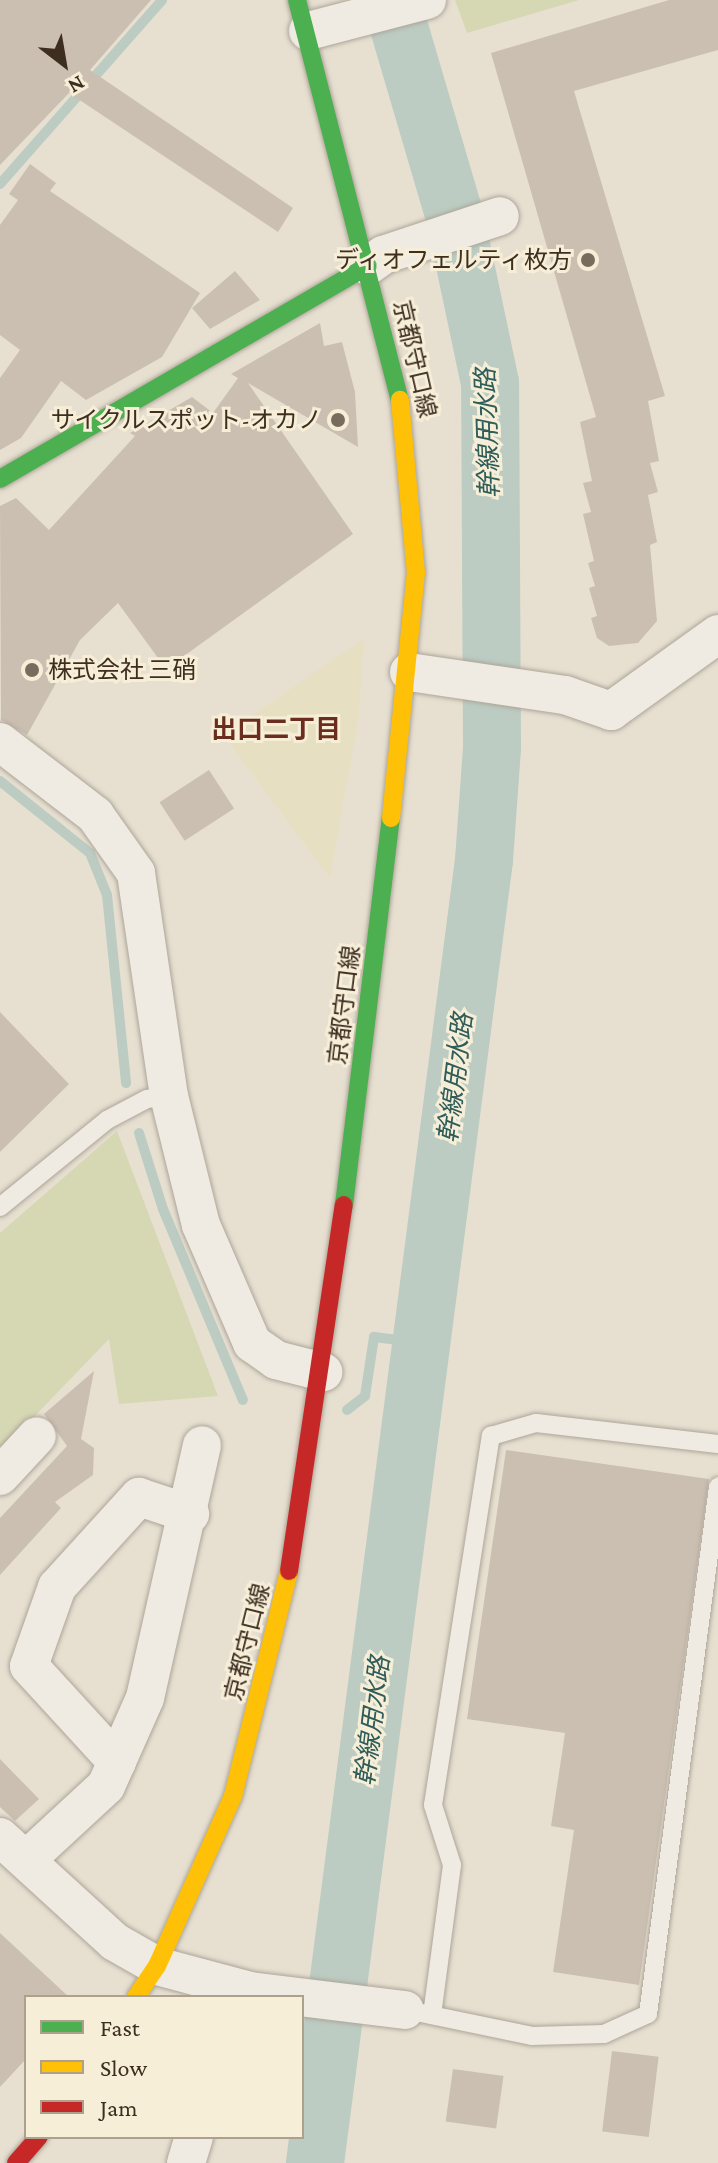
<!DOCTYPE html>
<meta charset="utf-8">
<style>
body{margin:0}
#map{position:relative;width:718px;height:2163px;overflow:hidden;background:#e7e0d1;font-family:"Crimson Pro","Noto Sans JP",serif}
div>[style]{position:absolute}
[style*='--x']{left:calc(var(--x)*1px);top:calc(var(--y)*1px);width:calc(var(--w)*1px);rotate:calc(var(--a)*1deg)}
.farmland>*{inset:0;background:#e6dfc2}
.green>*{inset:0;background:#d6d7b3}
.stream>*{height:10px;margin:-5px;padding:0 5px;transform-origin:5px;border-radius:5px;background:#bcccc2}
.river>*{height:58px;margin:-29px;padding:0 29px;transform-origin:29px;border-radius:29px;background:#bcccc2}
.building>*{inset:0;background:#cbbfb2;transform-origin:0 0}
.roads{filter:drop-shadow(0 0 2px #ada599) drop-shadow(0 0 2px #ada599)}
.lane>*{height:18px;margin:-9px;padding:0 9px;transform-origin:9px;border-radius:9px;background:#efebe3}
.street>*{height:38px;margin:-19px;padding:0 19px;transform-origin:19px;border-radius:19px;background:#efebe3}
.fast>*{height:18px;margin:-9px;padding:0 9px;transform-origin:9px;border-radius:9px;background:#4caf50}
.slow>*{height:18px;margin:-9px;padding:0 9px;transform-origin:9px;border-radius:9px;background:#ffc107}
.jam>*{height:18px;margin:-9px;padding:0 9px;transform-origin:9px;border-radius:9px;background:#c62828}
.dots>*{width:22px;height:22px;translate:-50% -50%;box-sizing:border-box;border:4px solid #f7eed8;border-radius:50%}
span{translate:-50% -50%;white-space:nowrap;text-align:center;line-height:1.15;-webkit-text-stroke:6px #f7eed8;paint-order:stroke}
.poi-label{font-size:24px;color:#3d2e20}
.right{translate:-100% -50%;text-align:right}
.left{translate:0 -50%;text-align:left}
.street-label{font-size:24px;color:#3d2e20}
.water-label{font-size:26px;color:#2f5d5a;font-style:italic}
.neighbourhood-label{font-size:26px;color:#6b2e1e;font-weight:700}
.legend{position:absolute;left:24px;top:1995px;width:280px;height:144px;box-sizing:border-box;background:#f7eed8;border:2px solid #ada18e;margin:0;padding:10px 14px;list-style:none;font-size:24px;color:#3d2e20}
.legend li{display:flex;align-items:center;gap:16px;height:40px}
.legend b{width:40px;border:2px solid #ada18e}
.north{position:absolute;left:24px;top:24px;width:80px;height:80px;-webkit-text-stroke:6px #f7eed8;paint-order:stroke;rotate:149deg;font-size:22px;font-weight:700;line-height:32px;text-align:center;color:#3d2e20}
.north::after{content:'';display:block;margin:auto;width:28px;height:36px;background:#3d2e20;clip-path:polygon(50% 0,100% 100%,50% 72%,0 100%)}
</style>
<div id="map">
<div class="farmland">
<div style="clip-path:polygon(364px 639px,359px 716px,330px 878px,223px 735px)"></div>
</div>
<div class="green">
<div style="clip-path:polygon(455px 0,579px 0,467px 33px)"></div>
<div style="clip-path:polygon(117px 1131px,218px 1396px,119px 1404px,109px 1339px,0 1452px,0 1233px)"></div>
</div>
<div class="stream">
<div style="--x:0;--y:184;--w:245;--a:-48.6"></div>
<div style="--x:0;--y:781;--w:115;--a:38.7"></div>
<div style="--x:90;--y:853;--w:45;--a:68"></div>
<div style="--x:107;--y:895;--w:189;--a:84.2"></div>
<div style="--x:139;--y:1133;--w:80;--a:72.5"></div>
<div style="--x:163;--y:1209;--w:207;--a:67.3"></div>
<div style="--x:347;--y:1410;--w:23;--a:-38"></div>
<div style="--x:365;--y:1396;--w:60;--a:-81.3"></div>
<div style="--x:374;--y:1337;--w:49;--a:7"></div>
</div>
<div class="river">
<div style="--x:315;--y:2163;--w:1314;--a:-82.61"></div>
<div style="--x:484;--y:860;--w:112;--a:-85.9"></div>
<div style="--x:492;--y:748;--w:365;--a:-90.3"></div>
<div style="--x:490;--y:383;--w:166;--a:-101.9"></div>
<div style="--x:456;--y:221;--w:230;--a:-106.4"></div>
</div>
<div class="building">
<div style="clip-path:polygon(0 0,151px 0,90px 70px,293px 208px,278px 232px,69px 93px,0 165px)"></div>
<div style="clip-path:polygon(669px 0,718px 0,718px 50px,574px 91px,665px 396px,648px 401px,659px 461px,650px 463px,658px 492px,648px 495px,657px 542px,650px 545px,657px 621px,638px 643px,609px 646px,597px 638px,591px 618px,597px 616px,589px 588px,595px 586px,588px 563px,594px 561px,583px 514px,591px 512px,583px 483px,592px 481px,580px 422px,596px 417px,491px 53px)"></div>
<div style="clip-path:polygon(30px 164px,56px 183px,50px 191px,200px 293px,162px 357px,86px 400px,61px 381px,21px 438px,0 450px,0 378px,20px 350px,0 335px,0 225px,18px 200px,9px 194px)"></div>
<div style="clip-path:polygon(235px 271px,260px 300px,210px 329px,192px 308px)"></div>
<div style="clip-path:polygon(320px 323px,324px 346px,342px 342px,355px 392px,358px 447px,248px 383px,353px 534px,166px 669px,118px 603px,80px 640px,27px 735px,1px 720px,0 506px,16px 498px,49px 530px,135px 436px,130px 433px,192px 397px,213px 413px,238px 378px,231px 374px)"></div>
<div style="left:209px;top:770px;width:46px;height:59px;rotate:57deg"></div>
<div style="clip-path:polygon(0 1012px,69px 1084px,0 1152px)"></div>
<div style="clip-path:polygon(94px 1371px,81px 1439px,94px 1448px,93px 1475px,55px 1502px,61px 1508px,0 1575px,0 1518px,67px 1446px,44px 1414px)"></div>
<div style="clip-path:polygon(506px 1450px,709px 1479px,639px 1985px,553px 1972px,574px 1830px,551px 1826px,565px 1733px,467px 1719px)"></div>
<div style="clip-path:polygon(0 1759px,39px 1799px,15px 1821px,0 1807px)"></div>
<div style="clip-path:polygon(0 1933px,69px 1997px,26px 1997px,26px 2059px,0 2087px)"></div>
<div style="left:612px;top:2051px;width:47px;height:81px;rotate:7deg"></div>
<div style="left:453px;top:2069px;width:51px;height:53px;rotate:8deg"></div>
</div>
<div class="roads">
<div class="lane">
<div style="--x:0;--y:1207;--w:138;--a:-39.1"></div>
<div style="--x:107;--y:1120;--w:45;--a:-27.7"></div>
<div style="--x:147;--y:1099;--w:22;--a:-8"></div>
<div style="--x:421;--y:2013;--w:113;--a:11.7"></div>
<div style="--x:532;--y:2036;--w:72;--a:-1.6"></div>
<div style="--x:604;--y:2034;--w:48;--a:-24.4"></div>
<div style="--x:648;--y:2014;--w:532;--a:-82.43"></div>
<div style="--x:432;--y:2015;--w:151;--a:-82.4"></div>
<div style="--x:452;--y:1865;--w:63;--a:-107.6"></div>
<div style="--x:433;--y:1805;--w:374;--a:-81.1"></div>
<div style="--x:491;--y:1436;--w:47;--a:-16.1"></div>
<div style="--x:536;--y:1423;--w:183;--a:6.6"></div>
</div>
<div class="street">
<div style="--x:308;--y:31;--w:123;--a:-14.6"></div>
<div style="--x:368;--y:266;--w:19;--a:-36"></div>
<div style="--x:383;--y:255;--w:123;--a:-18.4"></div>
<div style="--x:409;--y:672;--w:158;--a:8.4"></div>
<div style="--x:565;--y:695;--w:49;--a:19.2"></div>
<div style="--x:611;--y:711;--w:132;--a:-35.7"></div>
<div style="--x:0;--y:742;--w:120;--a:37.5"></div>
<div style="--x:95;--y:815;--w:71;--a:54.7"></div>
<div style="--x:136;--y:873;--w:225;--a:81.6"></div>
<div style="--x:169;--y:1096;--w:133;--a:76.1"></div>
<div style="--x:201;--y:1225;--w:129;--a:66.6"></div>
<div style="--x:252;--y:1343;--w:29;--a:35"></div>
<div style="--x:276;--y:1360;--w:49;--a:14.3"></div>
<div style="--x:0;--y:1476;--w:54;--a:-47.2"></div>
<div style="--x:117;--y:1762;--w:130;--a:-132.5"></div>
<div style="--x:29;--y:1666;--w:84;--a:-70.5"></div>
<div style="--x:57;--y:1587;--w:122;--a:-47.7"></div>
<div style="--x:139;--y:1497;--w:54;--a:18.4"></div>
<div style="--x:0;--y:1837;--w:156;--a:42.4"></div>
<div style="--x:115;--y:1942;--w:48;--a:29.7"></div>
<div style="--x:157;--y:1966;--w:96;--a:15"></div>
<div style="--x:250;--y:1991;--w:156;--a:7"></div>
<div style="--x:26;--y:1860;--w:109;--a:-42.8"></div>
<div style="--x:106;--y:1786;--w:96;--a:-66.1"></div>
<div style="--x:145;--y:1698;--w:259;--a:-77.3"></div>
<div style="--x:186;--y:2163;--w:27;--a:-73"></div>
</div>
<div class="fast">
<div style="--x:297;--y:0;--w:413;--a:75.6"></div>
<div style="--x:0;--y:479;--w:425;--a:-30.1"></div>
<div style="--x:344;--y:1205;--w:390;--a:-83.1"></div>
</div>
<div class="slow">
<div style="--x:391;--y:818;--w:246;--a:-84.2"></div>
<div style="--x:416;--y:573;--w:174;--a:-95.3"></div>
<div style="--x:136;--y:1997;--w:37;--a:-56"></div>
<div style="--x:157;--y:1966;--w:186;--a:-65.9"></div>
<div style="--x:233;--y:1796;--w:232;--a:-76"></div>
</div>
<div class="jam">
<div style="--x:289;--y:1571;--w:370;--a:-81.5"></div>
<div style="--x:16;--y:2163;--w:35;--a:-49"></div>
</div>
</div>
<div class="dots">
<div style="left:588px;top:260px;background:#786c5e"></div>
<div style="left:338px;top:420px;background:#786c5e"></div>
<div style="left:32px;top:670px;background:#786c5e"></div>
</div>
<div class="poi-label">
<span class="right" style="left:572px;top:260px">ディオフェルティ枚方</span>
<span class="right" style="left:322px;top:420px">サイクルスポット-オカノ</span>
<span class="left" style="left:48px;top:670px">株式会社 三硝</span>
</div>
<div class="street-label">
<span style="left:415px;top:359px;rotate:77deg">京都守口線</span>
<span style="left:344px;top:1005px;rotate:-83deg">京都守口線</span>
<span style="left:247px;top:1642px;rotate:-76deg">京都守口線</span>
</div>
<div class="water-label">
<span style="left:488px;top:433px;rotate:-92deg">幹線用水路</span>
<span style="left:456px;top:1078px;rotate:-83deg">幹線用水路</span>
<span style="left:373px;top:1721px;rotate:-83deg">幹線用水路</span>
</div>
<div class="neighbourhood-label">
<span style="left:276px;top:730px">出口二丁目</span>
</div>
<ul class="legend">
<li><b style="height:10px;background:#4caf50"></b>Fast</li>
<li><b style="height:10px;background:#ffc107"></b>Slow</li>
<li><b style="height:10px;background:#c62828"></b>Jam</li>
</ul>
<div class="north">N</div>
</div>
